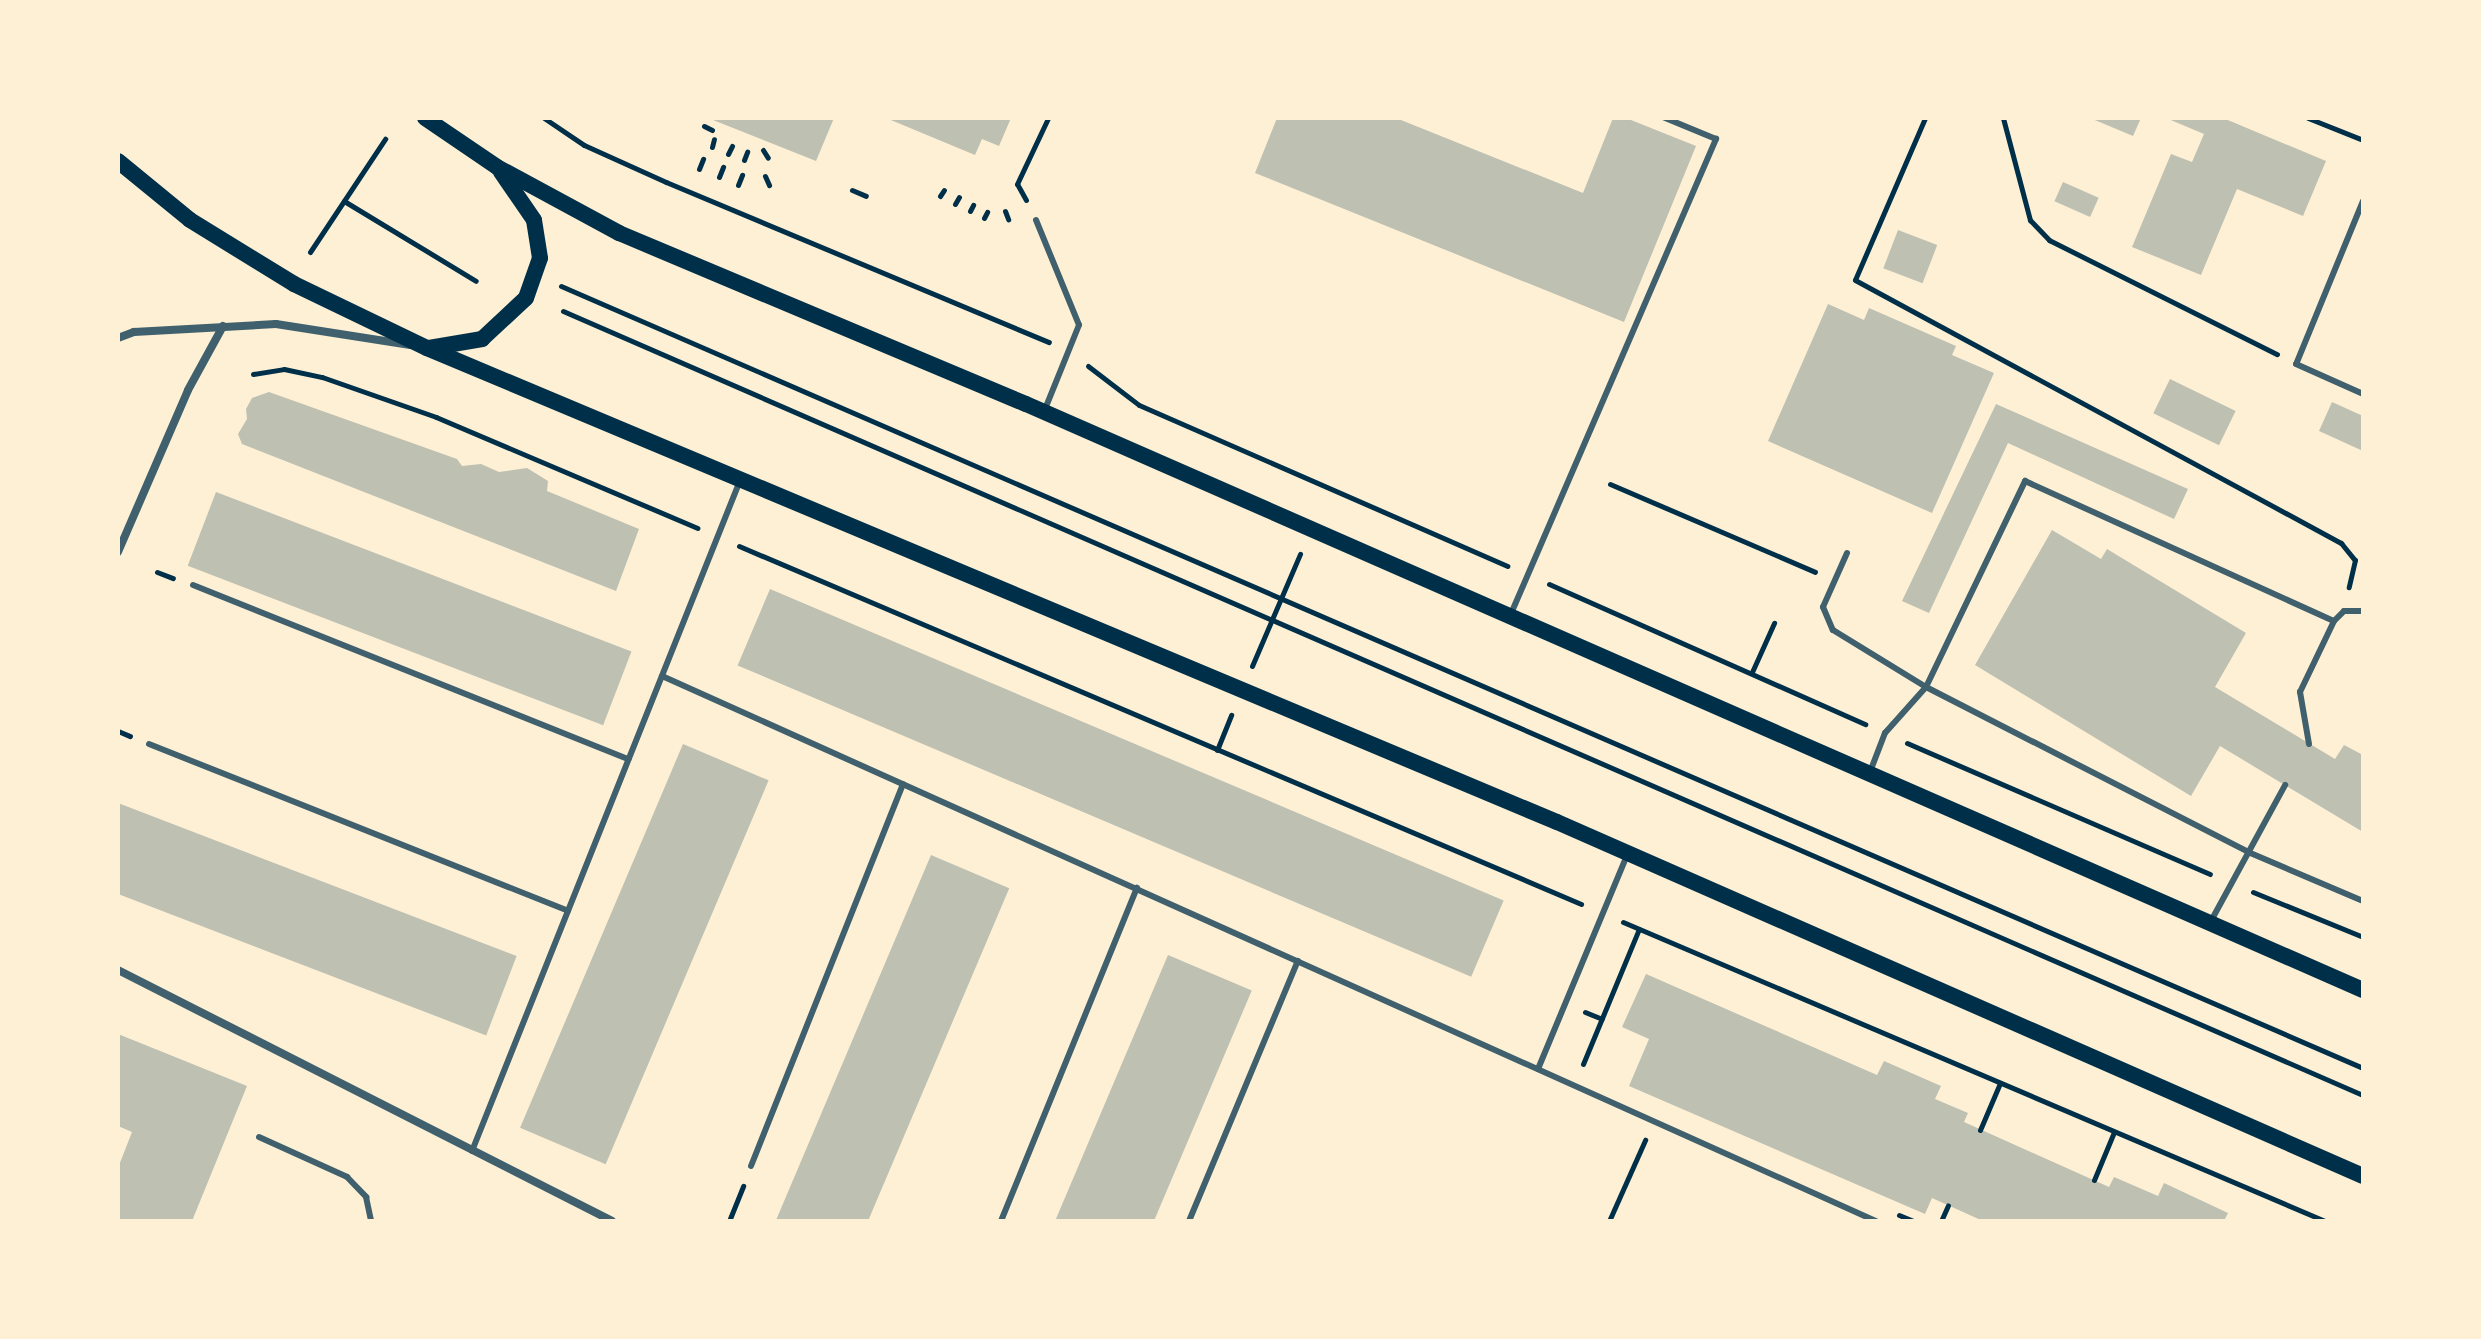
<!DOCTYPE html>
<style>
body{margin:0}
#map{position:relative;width:2481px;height:1339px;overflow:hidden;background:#fdf0d5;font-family:Ubuntu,sans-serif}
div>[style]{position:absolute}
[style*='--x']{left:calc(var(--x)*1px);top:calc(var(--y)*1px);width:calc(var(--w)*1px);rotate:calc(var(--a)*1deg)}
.building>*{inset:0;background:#bec0b2;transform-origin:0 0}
.path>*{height:5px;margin:-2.5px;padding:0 2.5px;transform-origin:2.5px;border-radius:2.5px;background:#003049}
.service>*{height:6px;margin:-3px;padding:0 3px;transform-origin:3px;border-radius:3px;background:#3f606c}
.minor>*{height:8px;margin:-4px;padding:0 4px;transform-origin:4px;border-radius:4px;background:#3f606c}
.secondary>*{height:16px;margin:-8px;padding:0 8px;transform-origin:8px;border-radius:8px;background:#003049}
span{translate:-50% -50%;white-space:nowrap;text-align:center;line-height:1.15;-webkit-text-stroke:8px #fdf0d5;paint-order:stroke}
.frame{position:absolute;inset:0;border:120px solid #fdf0d5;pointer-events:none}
</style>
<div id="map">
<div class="building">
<div style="clip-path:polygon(708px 118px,834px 118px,816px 161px)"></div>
<div style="clip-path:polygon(886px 118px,1011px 118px,999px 146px,982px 139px,975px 155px)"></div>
<div style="clip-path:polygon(1277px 118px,1396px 118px,1583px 193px,1613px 118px,1626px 118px,1696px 146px,1624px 322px,1255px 173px)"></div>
<div style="clip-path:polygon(2090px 118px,2141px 118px,2133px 136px)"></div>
<div style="clip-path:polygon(2166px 118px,2223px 118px,2326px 161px,2303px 216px,2237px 189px,2201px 275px,2132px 247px,2171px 154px,2192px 162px,2204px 134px)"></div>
<div style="left:2063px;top:182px;width:39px;height:21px;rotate:24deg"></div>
<div style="left:1898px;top:230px;width:42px;height:41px;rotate:21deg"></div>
<div style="clip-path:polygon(1828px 304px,1864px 320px,1869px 308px,1956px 346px,1952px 355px,1994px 373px,1932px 513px,1768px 441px)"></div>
<div style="left:2170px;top:379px;width:73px;height:38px;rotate:26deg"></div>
<div style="clip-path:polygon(269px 392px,457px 459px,462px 466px,481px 464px,499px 472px,527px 468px,548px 481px,547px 491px,639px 529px,616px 591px,242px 444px,238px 434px,247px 419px,246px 409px,252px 398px)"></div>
<div style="clip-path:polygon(2332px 402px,2363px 416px,2363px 451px,2319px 431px)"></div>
<div style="clip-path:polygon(1996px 404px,2188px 489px,2174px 519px,2008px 443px,1929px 613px,1902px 601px)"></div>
<div style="left:216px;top:492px;width:445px;height:79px;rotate:21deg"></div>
<div style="clip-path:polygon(2052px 530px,2101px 559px,2107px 549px,2246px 633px,2215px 687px,2335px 759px,2344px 745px,2363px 755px,2363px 832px,2220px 746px,2191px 796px,1975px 665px)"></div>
<div style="left:770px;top:589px;width:797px;height:83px;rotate:23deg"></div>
<div style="left:683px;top:744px;width:93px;height:417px;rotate:23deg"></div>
<div style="left:118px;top:803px;width:427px;height:85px;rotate:21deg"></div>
<div style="left:931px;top:855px;width:85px;height:397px;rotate:23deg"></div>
<div style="left:1168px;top:955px;width:91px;height:289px;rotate:23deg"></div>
<div style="clip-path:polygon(1646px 974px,1877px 1075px,1884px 1061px,1941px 1086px,1935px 1099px,1968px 1113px,1964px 1122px,2109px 1187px,2114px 1177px,2158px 1196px,2164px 1183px,2228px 1213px,2224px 1221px,1983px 1221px,1932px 1198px,1925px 1214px,1629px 1086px,1649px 1039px,1622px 1027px)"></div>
<div style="clip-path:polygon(118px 1034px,247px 1086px,192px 1221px,118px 1221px,118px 1168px,132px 1132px,118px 1126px)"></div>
</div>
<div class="path">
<div style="--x:544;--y:118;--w:48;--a:34"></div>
<div style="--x:584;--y:145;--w:90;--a:24.3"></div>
<div style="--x:666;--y:182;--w:415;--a:22.7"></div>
<div style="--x:1925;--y:118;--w:176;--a:113.4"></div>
<div style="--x:1855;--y:280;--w:553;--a:28.42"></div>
<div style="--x:2341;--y:543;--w:22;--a:51"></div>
<div style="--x:2355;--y:560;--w:28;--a:103"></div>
<div style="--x:2003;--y:118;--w:106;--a:75.2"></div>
<div style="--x:2030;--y:220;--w:28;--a:46"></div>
<div style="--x:2049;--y:240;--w:255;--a:26.6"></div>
<div style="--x:2308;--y:118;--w:59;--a:21.8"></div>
<div style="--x:704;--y:126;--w:9;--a:27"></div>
<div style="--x:712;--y:147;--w:8;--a:-76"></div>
<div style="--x:763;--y:150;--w:9;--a:58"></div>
<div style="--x:728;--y:154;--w:9;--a:-63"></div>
<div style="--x:744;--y:160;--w:9;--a:-69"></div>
<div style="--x:699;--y:169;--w:11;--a:-68"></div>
<div style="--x:765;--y:176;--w:10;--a:66"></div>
<div style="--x:719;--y:177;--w:11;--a:-68"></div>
<div style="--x:738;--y:185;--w:11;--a:-68"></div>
<div style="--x:852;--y:190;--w:15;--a:23"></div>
<div style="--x:940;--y:196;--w:7;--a:-56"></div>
<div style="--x:1026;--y:200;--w:18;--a:-119"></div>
<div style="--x:1017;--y:184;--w:73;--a:-64.8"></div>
<div style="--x:344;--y:201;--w:154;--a:31.2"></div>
<div style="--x:955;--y:204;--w:8;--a:-60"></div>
<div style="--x:970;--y:211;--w:7;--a:-63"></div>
<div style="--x:1005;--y:211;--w:9;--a:69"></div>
<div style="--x:984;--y:218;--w:7;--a:-63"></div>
<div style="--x:310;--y:252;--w:136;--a:-56.4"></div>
<div style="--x:561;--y:286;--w:1964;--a:23.46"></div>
<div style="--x:563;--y:311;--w:1963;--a:23.54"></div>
<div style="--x:1088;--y:366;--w:64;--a:37.4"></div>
<div style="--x:1139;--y:405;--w:402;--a:23.6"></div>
<div style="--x:253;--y:374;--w:31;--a:-9"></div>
<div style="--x:284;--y:369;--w:39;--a:12"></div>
<div style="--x:322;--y:377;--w:121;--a:19.3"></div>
<div style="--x:436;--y:417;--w:284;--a:23"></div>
<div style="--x:1610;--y:484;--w:223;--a:23.2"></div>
<div style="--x:739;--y:546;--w:915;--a:23.03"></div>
<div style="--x:157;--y:572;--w:17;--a:21"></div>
<div style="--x:1549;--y:584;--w:346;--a:23.9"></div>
<div style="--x:1252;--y:666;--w:122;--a:-66.8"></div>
<div style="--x:1752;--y:672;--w:54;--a:-65.8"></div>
<div style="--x:118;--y:731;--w:13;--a:23"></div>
<div style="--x:1907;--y:743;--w:330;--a:23.4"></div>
<div style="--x:1217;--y:750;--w:38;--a:-68"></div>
<div style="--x:2253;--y:892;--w:119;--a:22.2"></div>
<div style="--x:1623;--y:922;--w:763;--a:23.07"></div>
<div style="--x:1585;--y:1012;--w:18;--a:22"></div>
<div style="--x:1583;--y:1064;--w:146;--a:-67.5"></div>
<div style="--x:1980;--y:1130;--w:51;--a:-66.9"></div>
<div style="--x:2094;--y:1180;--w:52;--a:-67.4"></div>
<div style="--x:1899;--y:1215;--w:15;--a:23"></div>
<div style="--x:729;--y:1221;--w:38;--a:-68"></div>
<div style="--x:1609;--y:1221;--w:89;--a:-66"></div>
<div style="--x:1941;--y:1221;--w:17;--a:-66"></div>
</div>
<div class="service">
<div style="--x:2363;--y:201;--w:176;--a:112.3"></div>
<div style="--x:2296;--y:364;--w:73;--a:24.1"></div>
<div style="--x:1036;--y:220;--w:113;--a:67.7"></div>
<div style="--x:1079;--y:325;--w:91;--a:112"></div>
<div style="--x:1847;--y:553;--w:59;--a:114"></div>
<div style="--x:1823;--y:607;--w:25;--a:67"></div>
<div style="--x:1833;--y:630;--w:109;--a:31.5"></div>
<div style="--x:1926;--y:687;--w:362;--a:27.1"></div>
<div style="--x:2248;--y:852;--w:125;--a:23.1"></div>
<div style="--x:193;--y:585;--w:469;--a:21.8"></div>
<div style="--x:1510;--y:616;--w:520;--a:-66.64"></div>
<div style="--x:1716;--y:139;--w:55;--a:-157.6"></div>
<div style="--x:662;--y:676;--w:1331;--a:24.18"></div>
<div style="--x:149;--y:744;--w:451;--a:21.7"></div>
<div style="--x:2309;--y:744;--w:53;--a:-99.8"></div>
<div style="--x:2300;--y:692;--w:79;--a:-64.4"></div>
<div style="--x:1870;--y:772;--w:42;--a:-69"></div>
<div style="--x:1885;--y:733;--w:62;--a:-48.3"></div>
<div style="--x:1926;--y:687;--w:229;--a:-64.3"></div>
<div style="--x:2025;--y:481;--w:339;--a:24.4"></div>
<div style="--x:2334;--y:621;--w:14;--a:-45"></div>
<div style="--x:2344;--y:611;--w:19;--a:0"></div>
<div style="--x:2211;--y:921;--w:155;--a:-61.4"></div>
<div style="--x:1538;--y:1069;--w:232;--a:-67.4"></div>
<div style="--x:259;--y:1137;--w:97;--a:24.4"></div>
<div style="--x:347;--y:1177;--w:28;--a:46"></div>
<div style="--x:366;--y:1197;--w:25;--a:78"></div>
<div style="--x:472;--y:1151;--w:719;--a:-68.21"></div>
<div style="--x:751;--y:1166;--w:411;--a:-68.3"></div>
<div style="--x:1001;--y:1221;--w:360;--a:-67.8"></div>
<div style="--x:1189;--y:1221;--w:282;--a:-67.3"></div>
</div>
<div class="minor">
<div style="--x:118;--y:338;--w:17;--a:-21"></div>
<div style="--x:134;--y:332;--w:142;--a:-3.2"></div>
<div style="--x:276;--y:324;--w:136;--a:8.9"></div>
<div style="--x:118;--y:552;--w:176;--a:-66.6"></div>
<div style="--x:188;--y:390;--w:73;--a:-61.3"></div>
<div style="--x:118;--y:970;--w:554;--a:26.93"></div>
</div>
<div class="secondary">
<div style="--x:425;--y:118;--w:87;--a:34.2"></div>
<div style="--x:497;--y:167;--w:139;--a:28.4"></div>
<div style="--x:619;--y:233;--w:441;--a:22.8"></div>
<div style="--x:1026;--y:404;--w:1460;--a:23.67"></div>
<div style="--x:118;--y:161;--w:93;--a:39.3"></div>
<div style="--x:190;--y:220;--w:122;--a:31.6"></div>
<div style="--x:294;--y:284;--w:148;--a:25.7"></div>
<div style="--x:427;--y:348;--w:1225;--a:22.76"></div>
<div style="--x:1557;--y:822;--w:880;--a:23.71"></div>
<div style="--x:429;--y:348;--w:54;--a:-9.6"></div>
<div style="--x:482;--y:339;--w:60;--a:-43"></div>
<div style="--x:526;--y:298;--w:42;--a:-70.7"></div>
<div style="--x:540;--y:258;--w:38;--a:-99"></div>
<div style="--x:534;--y:220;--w:58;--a:-124.5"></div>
</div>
<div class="frame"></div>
</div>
